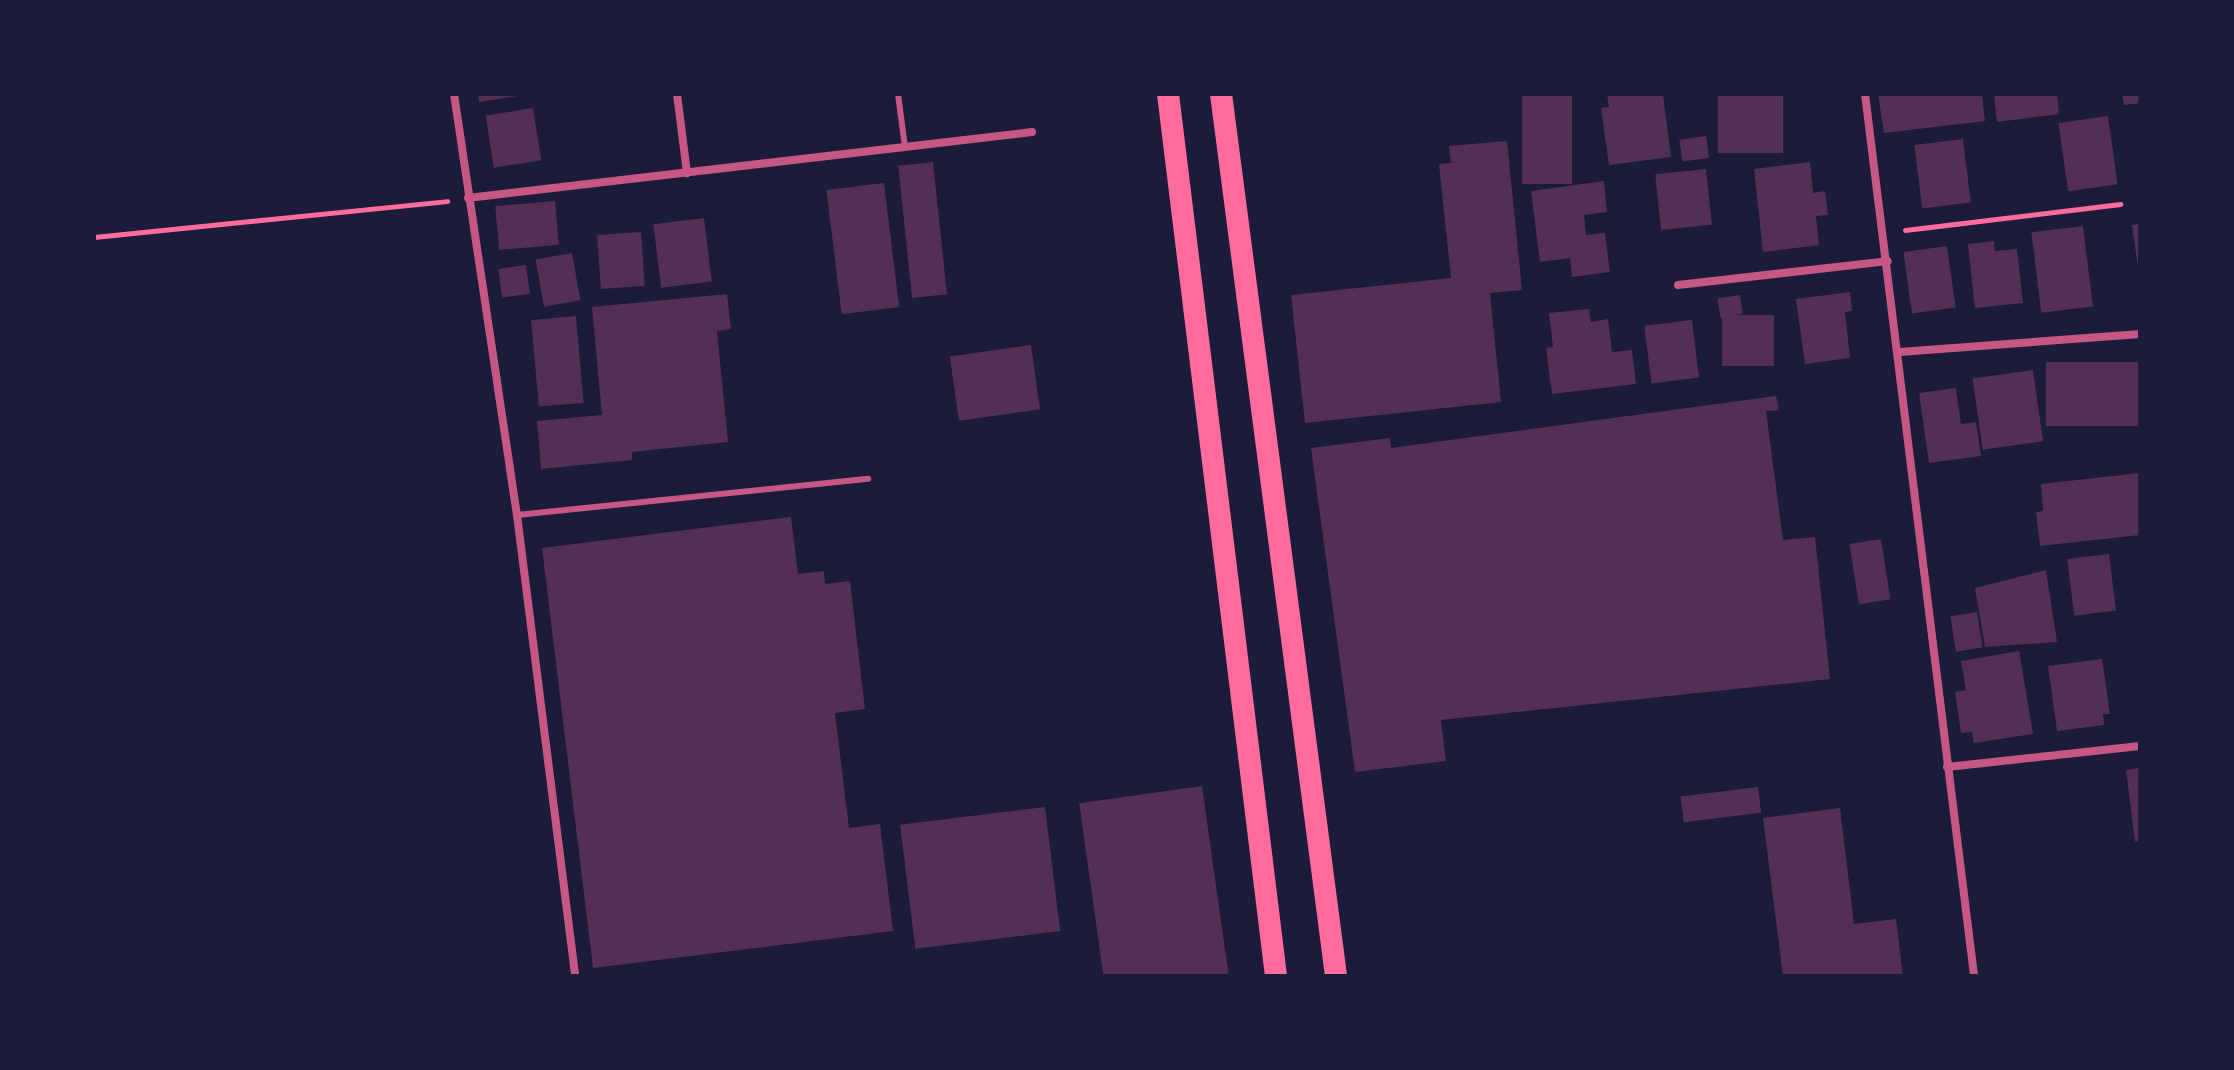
<!DOCTYPE html>
<style>
body{margin:0}
#map{position:relative;width:2234px;height:1070px;overflow:hidden;background:#1b1b3a;font-family:"IBM Plex Serif",serif}
div>[style]{position:absolute}
[style*='--x']{left:calc(var(--x)*1px);top:calc(var(--y)*1px);width:calc(var(--w)*1px);rotate:calc(var(--a)*1deg)}
.building>*{inset:0;background:#542f53;transform-origin:0 0}
.path>*{height:5px;margin:-2.5px;padding:0 2.5px;transform-origin:2.5px;border-radius:2.5px;background:#ff6b9d}
.service>*{height:6px;margin:-3px;padding:0 3px;transform-origin:3px;border-radius:3px;background:#c65784}
.minor>*{height:8px;margin:-4px;padding:0 4px;transform-origin:4px;border-radius:4px;background:#c65784}
.trunk>*{height:22px;margin:-11px;padding:0 11px;transform-origin:11px;border-radius:11px;background:#ff6b9d}
span{translate:-50% -50%;white-space:nowrap;text-align:center;line-height:1.15;-webkit-text-stroke:6px #1b1b3a;paint-order:stroke}
.frame{position:absolute;inset:0;border:96px solid #1b1b3a;pointer-events:none}
</style>
<div id="map">
<div class="building">
<div style="clip-path:polygon(478px 94px,517px 94px,517px 96px,479px 102px)"></div>
<div style="left:1522px;top:94px;width:50px;height:90px"></div>
<div style="clip-path:polygon(1607px 94px,1663px 94px,1671px 157px,1609px 165px,1601px 108px,1609px 107px)"></div>
<div style="left:1718px;top:94px;width:65px;height:59px"></div>
<div style="clip-path:polygon(1878px 94px,1982px 94px,1985px 121px,1884px 133px)"></div>
<div style="clip-path:polygon(1994px 94px,2057px 94px,2059px 114px,1997px 122px)"></div>
<div style="clip-path:polygon(2122px 94px,2140px 94px,2140px 103px,2124px 105px)"></div>
<div style="left:533px;top:108px;width:53px;height:48px;rotate:81deg"></div>
<div style="left:2108px;top:116px;width:69px;height:50px;rotate:82deg"></div>
<div style="left:1706px;top:136px;width:22px;height:27px;rotate:82deg"></div>
<div style="left:1963px;top:139px;width:64px;height:49px;rotate:83deg"></div>
<div style="clip-path:polygon(1507px 141px,1522px 290px,1490px 293px,1501px 402px,1305px 423px,1291px 295px,1451px 278px,1439px 164px,1451px 163px,1449px 146px)"></div>
<div style="left:933px;top:162px;width:133px;height:35px;rotate:84deg"></div>
<div style="clip-path:polygon(1810px 162px,1813px 193px,1825px 191px,1828px 215px,1816px 216px,1819px 245px,1763px 252px,1754px 169px)"></div>
<div style="left:1706px;top:169px;width:56px;height:51px;rotate:84deg"></div>
<div style="clip-path:polygon(1604px 181px,1607px 212px,1584px 215px,1586px 235px,1605px 233px,1610px 272px,1572px 277px,1570px 258px,1540px 262px,1531px 191px)"></div>
<div style="left:884px;top:183px;width:125px;height:58px;rotate:83deg"></div>
<div style="left:555px;top:201px;width:44px;height:60px;rotate:85deg"></div>
<div style="left:704px;top:218px;width:64px;height:51px;rotate:83deg"></div>
<div style="clip-path:polygon(2140px 224px,2140px 268px,2138px 268px,2132px 225px)"></div>
<div style="left:2083px;top:226px;width:81px;height:52px;rotate:83deg"></div>
<div style="left:641px;top:232px;width:54px;height:44px;rotate:86deg"></div>
<div style="clip-path:polygon(1994px 241px,1995px 251px,2017px 249px,2023px 303px,1975px 308px,1968px 244px)"></div>
<div style="left:1947px;top:246px;width:62px;height:44px;rotate:82deg"></div>
<div style="left:572px;top:253px;width:48px;height:37px;rotate:80deg"></div>
<div style="left:526px;top:265px;width:29px;height:28px;rotate:82deg"></div>
<div style="clip-path:polygon(1850px 292px,1852px 311px,1845px 312px,1850px 358px,1805px 364px,1796px 299px)"></div>
<div style="clip-path:polygon(727px 294px,731px 329px,717px 331px,728px 442px,632px 452px,632px 460px,541px 469px,537px 421px,602px 415px,592px 307px)"></div>
<div style="left:1740px;top:295px;width:19px;height:23px;rotate:81deg"></div>
<div style="clip-path:polygon(1589px 309px,1591px 322px,1608px 319px,1612px 352px,1632px 350px,1636px 384px,1552px 394px,1546px 348px,1553px 347px,1549px 313px)"></div>
<div style="left:1774px;top:315px;width:51px;height:52px;rotate:90deg"></div>
<div style="left:576px;top:316px;width:87px;height:45px;rotate:85deg"></div>
<div style="left:1692px;top:320px;width:58px;height:48px;rotate:83deg"></div>
<div style="left:1031px;top:345px;width:65px;height:82px;rotate:82deg"></div>
<div style="left:2140px;top:362px;width:64px;height:94px;rotate:90deg"></div>
<div style="left:2033px;top:370px;width:72px;height:61px;rotate:82deg"></div>
<div style="clip-path:polygon(1956px 388px,1961px 424px,1976px 422px,1981px 456px,1929px 463px,1919px 393px)"></div>
<div style="clip-path:polygon(1776px 396px,1779px 410px,1766px 411px,1783px 540px,1815px 537px,1830px 679px,1441px 720px,1446px 761px,1355px 772px,1311px 448px,1390px 438px,1391px 448px)"></div>
<div style="clip-path:polygon(2140px 473px,2140px 535px,2040px 546px,2036px 512px,2043px 511px,2041px 484px)"></div>
<div style="clip-path:polygon(791px 517px,798px 574px,824px 571px,825px 584px,850px 581px,865px 709px,835px 713px,849px 828px,880px 824px,893px 931px,593px 968px,542px 548px)"></div>
<div style="left:1881px;top:539px;width:61px;height:32px;rotate:81deg"></div>
<div style="left:2109px;top:554px;width:57px;height:42px;rotate:83deg"></div>
<div style="clip-path:polygon(2046px 570px,2057px 642px,1985px 647px,1975px 588px)"></div>
<div style="left:1977px;top:612px;width:36px;height:27px;rotate:81deg"></div>
<div style="clip-path:polygon(2019px 651px,2033px 734px,1974px 743px,1972px 732px,1961px 733px,1955px 692px,1966px 690px,1961px 661px)"></div>
<div style="clip-path:polygon(2102px 659px,2110px 714px,2103px 714px,2104px 725px,2057px 731px,2048px 666px)"></div>
<div style="clip-path:polygon(2140px 768px,2140px 841px,2135px 842px,2126px 770px)"></div>
<div style="left:1202px;top:786px;width:192px;height:124px;rotate:82deg"></div>
<div style="left:1758px;top:787px;width:26px;height:78px;rotate:83deg"></div>
<div style="left:1045px;top:807px;width:125px;height:146px;rotate:83deg"></div>
<div style="clip-path:polygon(1840px 808px,1854px 924px,1896px 919px,1903px 976px,1783px 976px,1763px 818px)"></div>
</div>
<div class="path">
<div style="--x:1905;--y:230;--w:217;--a:-6.9"></div>
<div style="--x:94;--y:237;--w:355;--a:-5.8"></div>
</div>
<div class="service">
<div style="--x:898;--y:94;--w:53;--a:82.5"></div>
<div style="--x:517;--y:515;--w:353;--a:-5.9"></div>
</div>
<div class="minor">
<div style="--x:454;--y:94;--w:426;--a:81.5"></div>
<div style="--x:517;--y:515;--w:465;--a:82.8"></div>
<div style="--x:677;--y:94;--w:80;--a:82.8"></div>
<div style="--x:1865;--y:94;--w:889;--a:82.95"></div>
<div style="--x:468;--y:198;--w:568;--a:-6.67"></div>
<div style="--x:1678;--y:285;--w:211;--a:-6.5"></div>
<div style="--x:1900;--y:352;--w:241;--a:-4.3"></div>
<div style="--x:1947;--y:767;--w:194;--a:-6.2"></div>
</div>
<div class="trunk">
<div style="--x:1168;--y:94;--w:889;--a:83.02"></div>
<div style="--x:1221;--y:94;--w:889;--a:82.57"></div>
</div>
<div class="frame"></div>
</div>
